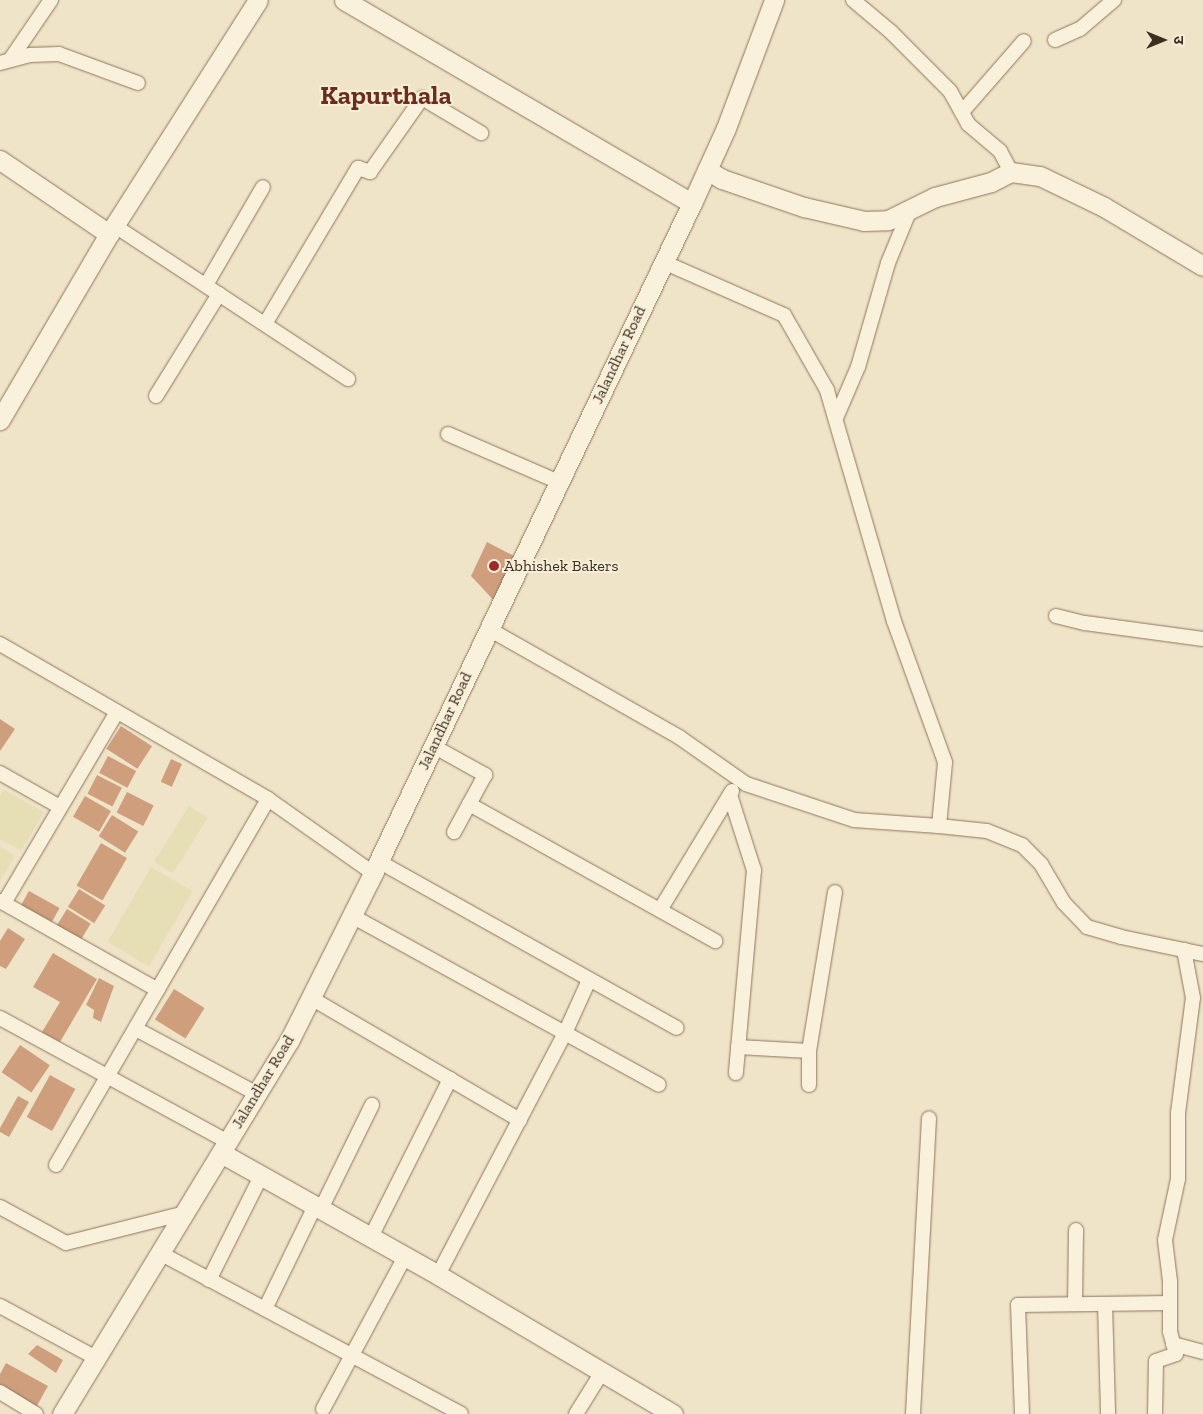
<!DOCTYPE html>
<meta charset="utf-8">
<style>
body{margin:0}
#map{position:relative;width:1203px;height:1414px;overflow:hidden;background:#f0e4c8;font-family:"Zilla Slab","Noto Sans Devanagari",serif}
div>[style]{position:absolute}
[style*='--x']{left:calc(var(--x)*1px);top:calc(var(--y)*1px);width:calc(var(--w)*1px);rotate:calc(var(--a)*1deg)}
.farmland>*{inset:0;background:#e6deb5;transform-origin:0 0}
.building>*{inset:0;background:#cf9f7d;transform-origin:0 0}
.roads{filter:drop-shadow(0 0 1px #8d765c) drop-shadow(0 0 1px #8d765c)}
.street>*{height:14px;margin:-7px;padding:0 7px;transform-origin:7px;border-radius:7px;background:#faf1dc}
.secondary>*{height:19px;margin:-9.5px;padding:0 9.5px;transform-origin:9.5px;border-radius:9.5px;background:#faf1dc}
.dots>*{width:14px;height:14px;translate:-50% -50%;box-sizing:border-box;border:2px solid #f7eed8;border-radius:50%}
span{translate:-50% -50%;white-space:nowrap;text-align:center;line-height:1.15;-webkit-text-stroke:4px #f7eed8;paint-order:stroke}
.street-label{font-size:16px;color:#3d2e20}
.poi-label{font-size:16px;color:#3d2e20}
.left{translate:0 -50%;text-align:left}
.town-label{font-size:26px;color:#6b2e1e;font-weight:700}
.north{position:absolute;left:1138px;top:15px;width:50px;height:50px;-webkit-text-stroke:4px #f7eed8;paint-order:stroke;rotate:90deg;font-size:14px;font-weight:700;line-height:20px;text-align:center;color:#3d2e20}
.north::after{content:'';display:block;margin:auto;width:18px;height:22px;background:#3d2e20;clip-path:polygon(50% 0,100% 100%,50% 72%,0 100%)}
</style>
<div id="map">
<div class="farmland">
<div style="clip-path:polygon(4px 790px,44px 812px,21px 851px,0 839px,0 796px)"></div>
<div style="left:189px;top:806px;width:22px;height:66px;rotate:32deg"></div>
<div style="clip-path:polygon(0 846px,15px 856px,0 881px)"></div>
<div style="left:151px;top:867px;width:48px;height:87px;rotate:30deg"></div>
</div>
<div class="building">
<div style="clip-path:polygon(487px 542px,516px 557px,500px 607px,471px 576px)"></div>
<div style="clip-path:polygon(0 719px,15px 729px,0 751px)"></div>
<div style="left:121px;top:726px;width:37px;height:27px;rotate:33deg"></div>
<div style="left:108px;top:756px;width:32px;height:19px;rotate:28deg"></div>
<div style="left:171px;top:759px;width:12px;height:25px;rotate:24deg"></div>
<div style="left:97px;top:775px;width:28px;height:21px;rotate:27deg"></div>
<div style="left:127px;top:792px;width:30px;height:23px;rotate:27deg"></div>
<div style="left:85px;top:796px;width:30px;height:24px;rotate:30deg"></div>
<div style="left:112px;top:815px;width:31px;height:25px;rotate:32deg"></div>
<div style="left:101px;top:843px;width:30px;height:49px;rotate:30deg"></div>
<div style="left:79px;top:889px;width:31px;height:21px;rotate:32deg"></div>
<div style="left:29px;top:891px;width:35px;height:19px;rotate:29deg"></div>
<div style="left:67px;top:909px;width:28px;height:20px;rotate:32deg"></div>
<div style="clip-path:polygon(8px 928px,25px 939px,6px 969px,0 966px,0 941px)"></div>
<div style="clip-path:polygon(53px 953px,97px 979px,60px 1042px,42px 1032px,60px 1002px,33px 987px)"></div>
<div style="clip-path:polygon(99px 978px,114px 986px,101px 1022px,93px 1018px,94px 1010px,86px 1005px)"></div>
<div style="left:174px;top:989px;width:36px;height:36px;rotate:32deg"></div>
<div style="left:20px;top:1045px;width:36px;height:33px;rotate:34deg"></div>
<div style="left:50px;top:1075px;width:29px;height:48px;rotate:29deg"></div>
<div style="clip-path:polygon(18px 1096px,29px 1102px,9px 1137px,0 1132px,0 1128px)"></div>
<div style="clip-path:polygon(37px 1345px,63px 1360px,56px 1373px,28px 1354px)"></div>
<div style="clip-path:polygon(6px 1363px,48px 1386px,34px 1411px,0 1392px,0 1374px)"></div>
</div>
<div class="roads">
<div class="street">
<div style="--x:853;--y:0;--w:50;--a:40.1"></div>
<div style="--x:891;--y:32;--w:83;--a:45"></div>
<div style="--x:950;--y:91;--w:38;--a:61"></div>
<div style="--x:968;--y:124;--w:42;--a:40.2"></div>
<div style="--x:1000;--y:151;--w:24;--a:62"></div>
<div style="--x:1055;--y:40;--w:27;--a:-24"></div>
<div style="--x:1080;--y:29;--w:45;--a:-40.5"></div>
<div style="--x:10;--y:60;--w:73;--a:-55.7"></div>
<div style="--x:0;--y:63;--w:31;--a:-15"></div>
<div style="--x:30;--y:55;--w:29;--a:-2"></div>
<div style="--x:59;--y:54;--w:84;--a:20.2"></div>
<div style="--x:962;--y:112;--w:94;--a:-48.9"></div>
<div style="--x:115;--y:226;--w:279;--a:33.3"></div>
<div style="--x:206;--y:285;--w:113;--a:-59.8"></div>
<div style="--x:265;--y:324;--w:182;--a:-59.2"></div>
<div style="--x:358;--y:168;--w:13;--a:18"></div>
<div style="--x:370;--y:172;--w:90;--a:-54.9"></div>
<div style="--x:422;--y:98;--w:69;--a:30.7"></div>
<div style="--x:156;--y:396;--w:120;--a:-58.3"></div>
<div style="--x:836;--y:418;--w:56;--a:-66.7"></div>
<div style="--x:858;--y:367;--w:108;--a:-73.9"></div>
<div style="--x:888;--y:263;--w:55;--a:-67.6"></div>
<div style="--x:448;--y:434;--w:121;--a:23.4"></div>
<div style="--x:1056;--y:616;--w:30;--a:14"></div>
<div style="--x:1085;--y:623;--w:119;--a:7.7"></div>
<div style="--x:489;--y:629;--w:219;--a:29.6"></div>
<div style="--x:679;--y:737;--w:82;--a:35"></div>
<div style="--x:746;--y:784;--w:114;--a:18.4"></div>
<div style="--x:854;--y:820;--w:85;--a:4"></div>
<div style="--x:939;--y:826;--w:64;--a:-84.6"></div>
<div style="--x:945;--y:762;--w:150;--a:-109.9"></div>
<div style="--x:894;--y:621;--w:241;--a:-106.2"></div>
<div style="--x:827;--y:390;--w:86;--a:-119.8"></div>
<div style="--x:784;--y:315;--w:132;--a:-156.3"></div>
<div style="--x:0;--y:644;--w:310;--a:30"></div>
<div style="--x:268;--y:799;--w:128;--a:35.2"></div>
<div style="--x:433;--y:746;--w:60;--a:29.1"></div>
<div style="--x:485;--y:775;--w:65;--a:118.5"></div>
<div style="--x:0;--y:773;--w:69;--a:29.5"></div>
<div style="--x:730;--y:795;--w:79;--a:72.3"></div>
<div style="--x:754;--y:870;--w:204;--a:95.1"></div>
<div style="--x:469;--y:804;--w:282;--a:29.1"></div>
<div style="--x:939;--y:826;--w:48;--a:5.9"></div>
<div style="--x:987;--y:831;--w:38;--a:22"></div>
<div style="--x:1022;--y:845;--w:27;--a:45"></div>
<div style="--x:1041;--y:864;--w:45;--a:59.5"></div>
<div style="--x:1064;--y:903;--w:33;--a:46"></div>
<div style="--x:1087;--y:927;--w:35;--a:16"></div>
<div style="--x:1121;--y:937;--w:84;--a:11.7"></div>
<div style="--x:378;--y:861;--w:342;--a:29.2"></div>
<div style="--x:0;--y:901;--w:181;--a:29.4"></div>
<div style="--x:4;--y:903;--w:222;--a:-59.4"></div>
<div style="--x:660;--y:910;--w:139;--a:-58.8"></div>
<div style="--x:352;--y:916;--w:350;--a:28.8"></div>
<div style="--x:311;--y:998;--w:242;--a:30.3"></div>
<div style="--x:0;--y:1018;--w:260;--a:28.5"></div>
<div style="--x:136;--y:1029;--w:137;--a:28.2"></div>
<div style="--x:738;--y:1047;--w:71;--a:3.2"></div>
<div style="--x:809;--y:1085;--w:34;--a:-90"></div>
<div style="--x:809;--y:1051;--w:161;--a:-80.7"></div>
<div style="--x:56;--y:1165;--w:423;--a:-59.9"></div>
<div style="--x:0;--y:1207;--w:75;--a:28.6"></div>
<div style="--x:66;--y:1243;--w:123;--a:-14.1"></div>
<div style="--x:321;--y:1209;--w:116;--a:-63.9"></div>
<div style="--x:371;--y:1237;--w:177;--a:-63.4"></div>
<div style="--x:160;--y:1253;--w:341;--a:28.1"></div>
<div style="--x:438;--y:1275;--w:273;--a:-62.3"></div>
<div style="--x:565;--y:1033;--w:58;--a:-65.6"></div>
<div style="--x:209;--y:1280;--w:116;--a:-63.4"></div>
<div style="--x:1075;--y:1304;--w:74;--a:-89.2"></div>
<div style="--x:1105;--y:1304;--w:110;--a:88.4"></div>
<div style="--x:0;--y:1306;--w:109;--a:28.4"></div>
<div style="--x:265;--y:1309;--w:114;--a:-64.1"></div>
<div style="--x:1173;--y:1344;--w:31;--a:15"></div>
<div style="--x:0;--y:1392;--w:42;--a:31.4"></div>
<div style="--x:323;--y:1409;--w:173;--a:-61.7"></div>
<div style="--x:576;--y:1414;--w:49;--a:-58.2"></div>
<div style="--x:913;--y:1414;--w:296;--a:-86.9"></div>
<div style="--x:1022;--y:1414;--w:109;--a:-92.1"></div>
<div style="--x:1018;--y:1305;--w:152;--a:-0.8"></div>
<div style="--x:1155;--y:1414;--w:53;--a:-88.9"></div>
<div style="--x:1156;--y:1361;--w:21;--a:-19"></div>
<div style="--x:1176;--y:1354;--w:24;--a:-105"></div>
<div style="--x:1170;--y:1331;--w:50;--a:-90"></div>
<div style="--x:1170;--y:1281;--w:41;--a:-97"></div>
<div style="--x:1165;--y:1240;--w:62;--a:-78"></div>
<div style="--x:1178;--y:1179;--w:66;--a:-90"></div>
<div style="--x:1178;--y:1113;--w:116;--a:-82.6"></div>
<div style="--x:1193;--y:998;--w:49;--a:-100.6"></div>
</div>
<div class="secondary">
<div style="--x:344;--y:0;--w:403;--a:30.3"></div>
<div style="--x:0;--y:160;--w:132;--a:34.2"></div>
<div style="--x:109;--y:234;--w:216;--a:120.4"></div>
<div style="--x:707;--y:170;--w:17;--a:31"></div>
<div style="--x:722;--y:179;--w:87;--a:18.9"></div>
<div style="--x:804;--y:207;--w:62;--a:13.1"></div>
<div style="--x:864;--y:221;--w:24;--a:-2"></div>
<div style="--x:888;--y:220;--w:52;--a:-26.1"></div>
<div style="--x:935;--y:197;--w:58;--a:-15"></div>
<div style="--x:991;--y:182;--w:22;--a:-27"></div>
<div style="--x:1011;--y:172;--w:29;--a:8"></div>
<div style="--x:1040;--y:176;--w:71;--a:25.8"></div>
<div style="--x:1104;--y:207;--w:115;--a:30.8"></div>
<div style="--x:109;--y:234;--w:277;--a:-57.5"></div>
<div style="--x:221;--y:1153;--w:249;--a:29.3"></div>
<div style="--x:438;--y:1275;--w:273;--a:30.6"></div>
<div style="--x:62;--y:1414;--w:437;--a:-58.7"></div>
<div style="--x:289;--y:1041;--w:188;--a:-63.4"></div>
<div style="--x:373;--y:873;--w:742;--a:-64.54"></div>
<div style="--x:692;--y:203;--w:82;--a:-65.6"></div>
<div style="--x:726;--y:128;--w:137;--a:-69.4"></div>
</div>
</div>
<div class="dots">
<div style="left:494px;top:566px;background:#9e2a2b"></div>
</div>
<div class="street-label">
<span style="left:619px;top:355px;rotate:-65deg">Jalandhar Road</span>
<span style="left:445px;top:721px;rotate:-65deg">Jalandhar Road</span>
<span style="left:263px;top:1082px;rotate:-59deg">Jalandhar Road</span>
</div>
<div class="poi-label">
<span class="left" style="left:504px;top:566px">Abhishek Bakers</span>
</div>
<div class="town-label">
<span style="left:386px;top:96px">Kapurthala</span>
</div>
<div class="north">उ</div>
</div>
